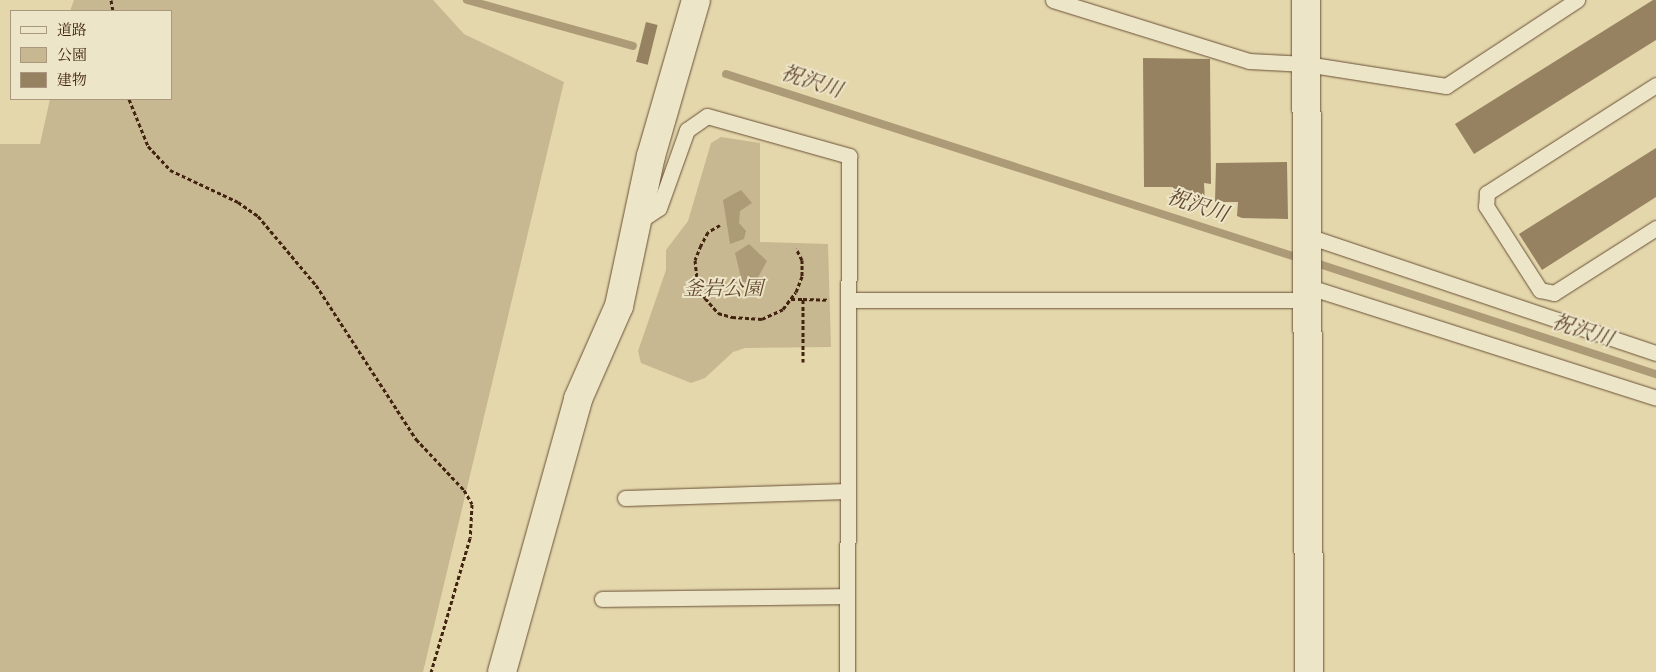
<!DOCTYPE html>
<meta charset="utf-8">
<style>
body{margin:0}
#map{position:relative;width:1656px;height:672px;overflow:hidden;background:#e4d7ab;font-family:Vollkorn,"Noto Serif JP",serif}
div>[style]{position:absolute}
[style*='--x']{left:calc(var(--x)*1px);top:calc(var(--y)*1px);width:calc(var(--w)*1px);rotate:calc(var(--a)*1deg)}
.green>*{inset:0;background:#c8b891}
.water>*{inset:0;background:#ad9a76}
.stream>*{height:8px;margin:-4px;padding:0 4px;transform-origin:4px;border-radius:4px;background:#ad9a76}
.building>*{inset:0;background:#968161;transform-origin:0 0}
.path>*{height:3px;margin-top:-1.5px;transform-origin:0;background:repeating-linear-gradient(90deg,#422310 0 4px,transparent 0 6.5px)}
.roads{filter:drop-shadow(0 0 1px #6a5037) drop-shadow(0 0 1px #6a5037)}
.lane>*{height:15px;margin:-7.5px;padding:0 7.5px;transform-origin:7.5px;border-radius:7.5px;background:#ede5c8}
.street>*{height:28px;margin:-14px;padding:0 14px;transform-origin:14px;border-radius:14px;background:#ede5c8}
.secondary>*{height:28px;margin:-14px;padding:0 14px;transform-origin:14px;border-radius:14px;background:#ede5c8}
span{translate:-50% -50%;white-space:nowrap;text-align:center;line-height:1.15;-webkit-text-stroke:4px #ede5c8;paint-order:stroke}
.park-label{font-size:20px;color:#644830;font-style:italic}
.water-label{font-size:21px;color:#62472f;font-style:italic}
.legend{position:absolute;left:10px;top:10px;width:162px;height:90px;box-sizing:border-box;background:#ede5c8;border:1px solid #a9977e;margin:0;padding:6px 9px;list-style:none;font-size:15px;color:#422310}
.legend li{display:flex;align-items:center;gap:10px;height:25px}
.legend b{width:25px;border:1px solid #a9977e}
</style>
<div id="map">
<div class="green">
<div style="clip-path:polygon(74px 0,433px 0,464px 34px,564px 82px,423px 672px,0 672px,0 144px,40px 144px,50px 99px,171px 99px,171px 11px,70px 11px)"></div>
<div style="clip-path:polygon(721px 137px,760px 143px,760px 242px,828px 244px,831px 347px,745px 348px,733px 352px,705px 378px,691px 383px,641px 363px,638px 351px,666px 270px,666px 250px,688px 221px,711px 143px)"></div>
</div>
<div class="water">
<div style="clip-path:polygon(741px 190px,752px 203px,740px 211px,739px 223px,746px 231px,744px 239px,730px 244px,723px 200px)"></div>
<div style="clip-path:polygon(749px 244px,767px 261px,755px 283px,742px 282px,735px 253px)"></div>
</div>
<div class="stream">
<div style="--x:467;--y:0;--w:172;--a:15.5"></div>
<div style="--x:726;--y:74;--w:605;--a:17.81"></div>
<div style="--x:1313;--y:262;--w:361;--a:18.1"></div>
</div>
<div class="building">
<div style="clip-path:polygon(1653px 0,1656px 0,1656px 40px,1474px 154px,1455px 124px)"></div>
<div style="left:646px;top:22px;width:12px;height:41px;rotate:14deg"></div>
<div style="clip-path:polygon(1143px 58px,1210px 59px,1211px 184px,1204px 183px,1205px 202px,1172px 195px,1173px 187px,1144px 187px)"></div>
<div style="clip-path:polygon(1656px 148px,1656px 197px,1542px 270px,1519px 234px)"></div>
<div style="clip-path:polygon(1287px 162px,1288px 219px,1242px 218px,1237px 216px,1238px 202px,1215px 202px,1216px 163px)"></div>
</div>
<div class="path">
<div style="--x:111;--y:0;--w:11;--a:80"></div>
<div style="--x:129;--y:99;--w:51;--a:68"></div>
<div style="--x:148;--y:146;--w:33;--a:47"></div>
<div style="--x:170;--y:170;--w:75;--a:25.2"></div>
<div style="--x:238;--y:202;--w:24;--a:35"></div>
<div style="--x:258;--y:216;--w:90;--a:50"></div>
<div style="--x:316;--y:285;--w:184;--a:57"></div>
<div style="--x:416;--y:439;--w:70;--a:46.7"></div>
<div style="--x:464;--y:490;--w:16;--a:60"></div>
<div style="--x:472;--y:504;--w:34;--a:93"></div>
<div style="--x:470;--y:538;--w:140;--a:106.2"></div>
<div style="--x:720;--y:225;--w:14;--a:150"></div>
<div style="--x:708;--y:232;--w:15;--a:118"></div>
<div style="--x:701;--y:245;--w:16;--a:112"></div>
<div style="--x:695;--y:260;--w:18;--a:84"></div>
<div style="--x:697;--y:278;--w:22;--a:68"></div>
<div style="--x:705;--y:298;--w:20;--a:49"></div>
<div style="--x:718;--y:313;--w:15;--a:16"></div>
<div style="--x:732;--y:317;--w:30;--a:4"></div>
<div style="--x:762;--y:319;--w:23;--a:-25"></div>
<div style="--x:783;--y:309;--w:21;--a:-53"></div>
<div style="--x:796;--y:292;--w:17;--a:-69"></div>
<div style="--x:802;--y:276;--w:16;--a:-90"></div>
<div style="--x:802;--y:260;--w:13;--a:-117"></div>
<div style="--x:791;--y:299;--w:12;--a:0"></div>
<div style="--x:803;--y:362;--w:63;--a:-90"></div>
<div style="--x:803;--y:299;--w:25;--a:2"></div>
</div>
<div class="roads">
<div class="lane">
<div style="--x:1053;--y:0;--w:205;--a:17.3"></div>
<div style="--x:1249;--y:61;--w:57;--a:3"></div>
<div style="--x:1306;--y:64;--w:142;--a:8.9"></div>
<div style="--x:1446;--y:86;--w:157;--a:-33.3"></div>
<div style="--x:1656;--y:85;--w:201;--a:147.4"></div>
<div style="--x:1487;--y:193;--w:13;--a:94"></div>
<div style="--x:1486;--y:206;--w:100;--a:57.3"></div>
<div style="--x:1540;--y:290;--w:14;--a:12"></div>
<div style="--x:1554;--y:293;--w:121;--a:-32.5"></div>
<div style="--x:638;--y:222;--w:25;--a:-34"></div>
<div style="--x:659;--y:208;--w:83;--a:-70.3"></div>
<div style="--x:687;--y:130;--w:24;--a:-35"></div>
<div style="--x:707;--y:116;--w:148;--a:15.7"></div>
<div style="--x:849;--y:156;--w:516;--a:90.22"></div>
<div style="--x:1305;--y:235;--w:370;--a:18.6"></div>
<div style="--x:1306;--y:286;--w:367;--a:17.7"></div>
<div style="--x:849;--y:300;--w:457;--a:0"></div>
<div style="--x:625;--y:498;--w:223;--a:-1.8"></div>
<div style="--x:602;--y:599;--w:245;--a:-0.7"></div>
</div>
<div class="street">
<div style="--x:502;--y:672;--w:283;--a:-74.4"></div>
<div style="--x:578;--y:399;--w:102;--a:-66.2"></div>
<div style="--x:619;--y:306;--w:153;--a:-78"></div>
<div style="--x:651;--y:156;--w:162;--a:-73.9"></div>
</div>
<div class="secondary">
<div style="--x:1306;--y:0;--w:672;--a:89.74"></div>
</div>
</div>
<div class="park-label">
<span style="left:723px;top:290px">釜岩公園</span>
</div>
<div class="water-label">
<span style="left:811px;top:83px;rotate:18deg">祝沢川</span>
<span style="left:1197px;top:207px;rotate:18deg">祝沢川</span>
<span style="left:1582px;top:332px;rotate:18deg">祝沢川</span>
</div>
<ul class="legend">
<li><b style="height:6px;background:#ede5c8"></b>道路</li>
<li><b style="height:14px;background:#c8b891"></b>公園</li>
<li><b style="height:14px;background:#968161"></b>建物</li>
</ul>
</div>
